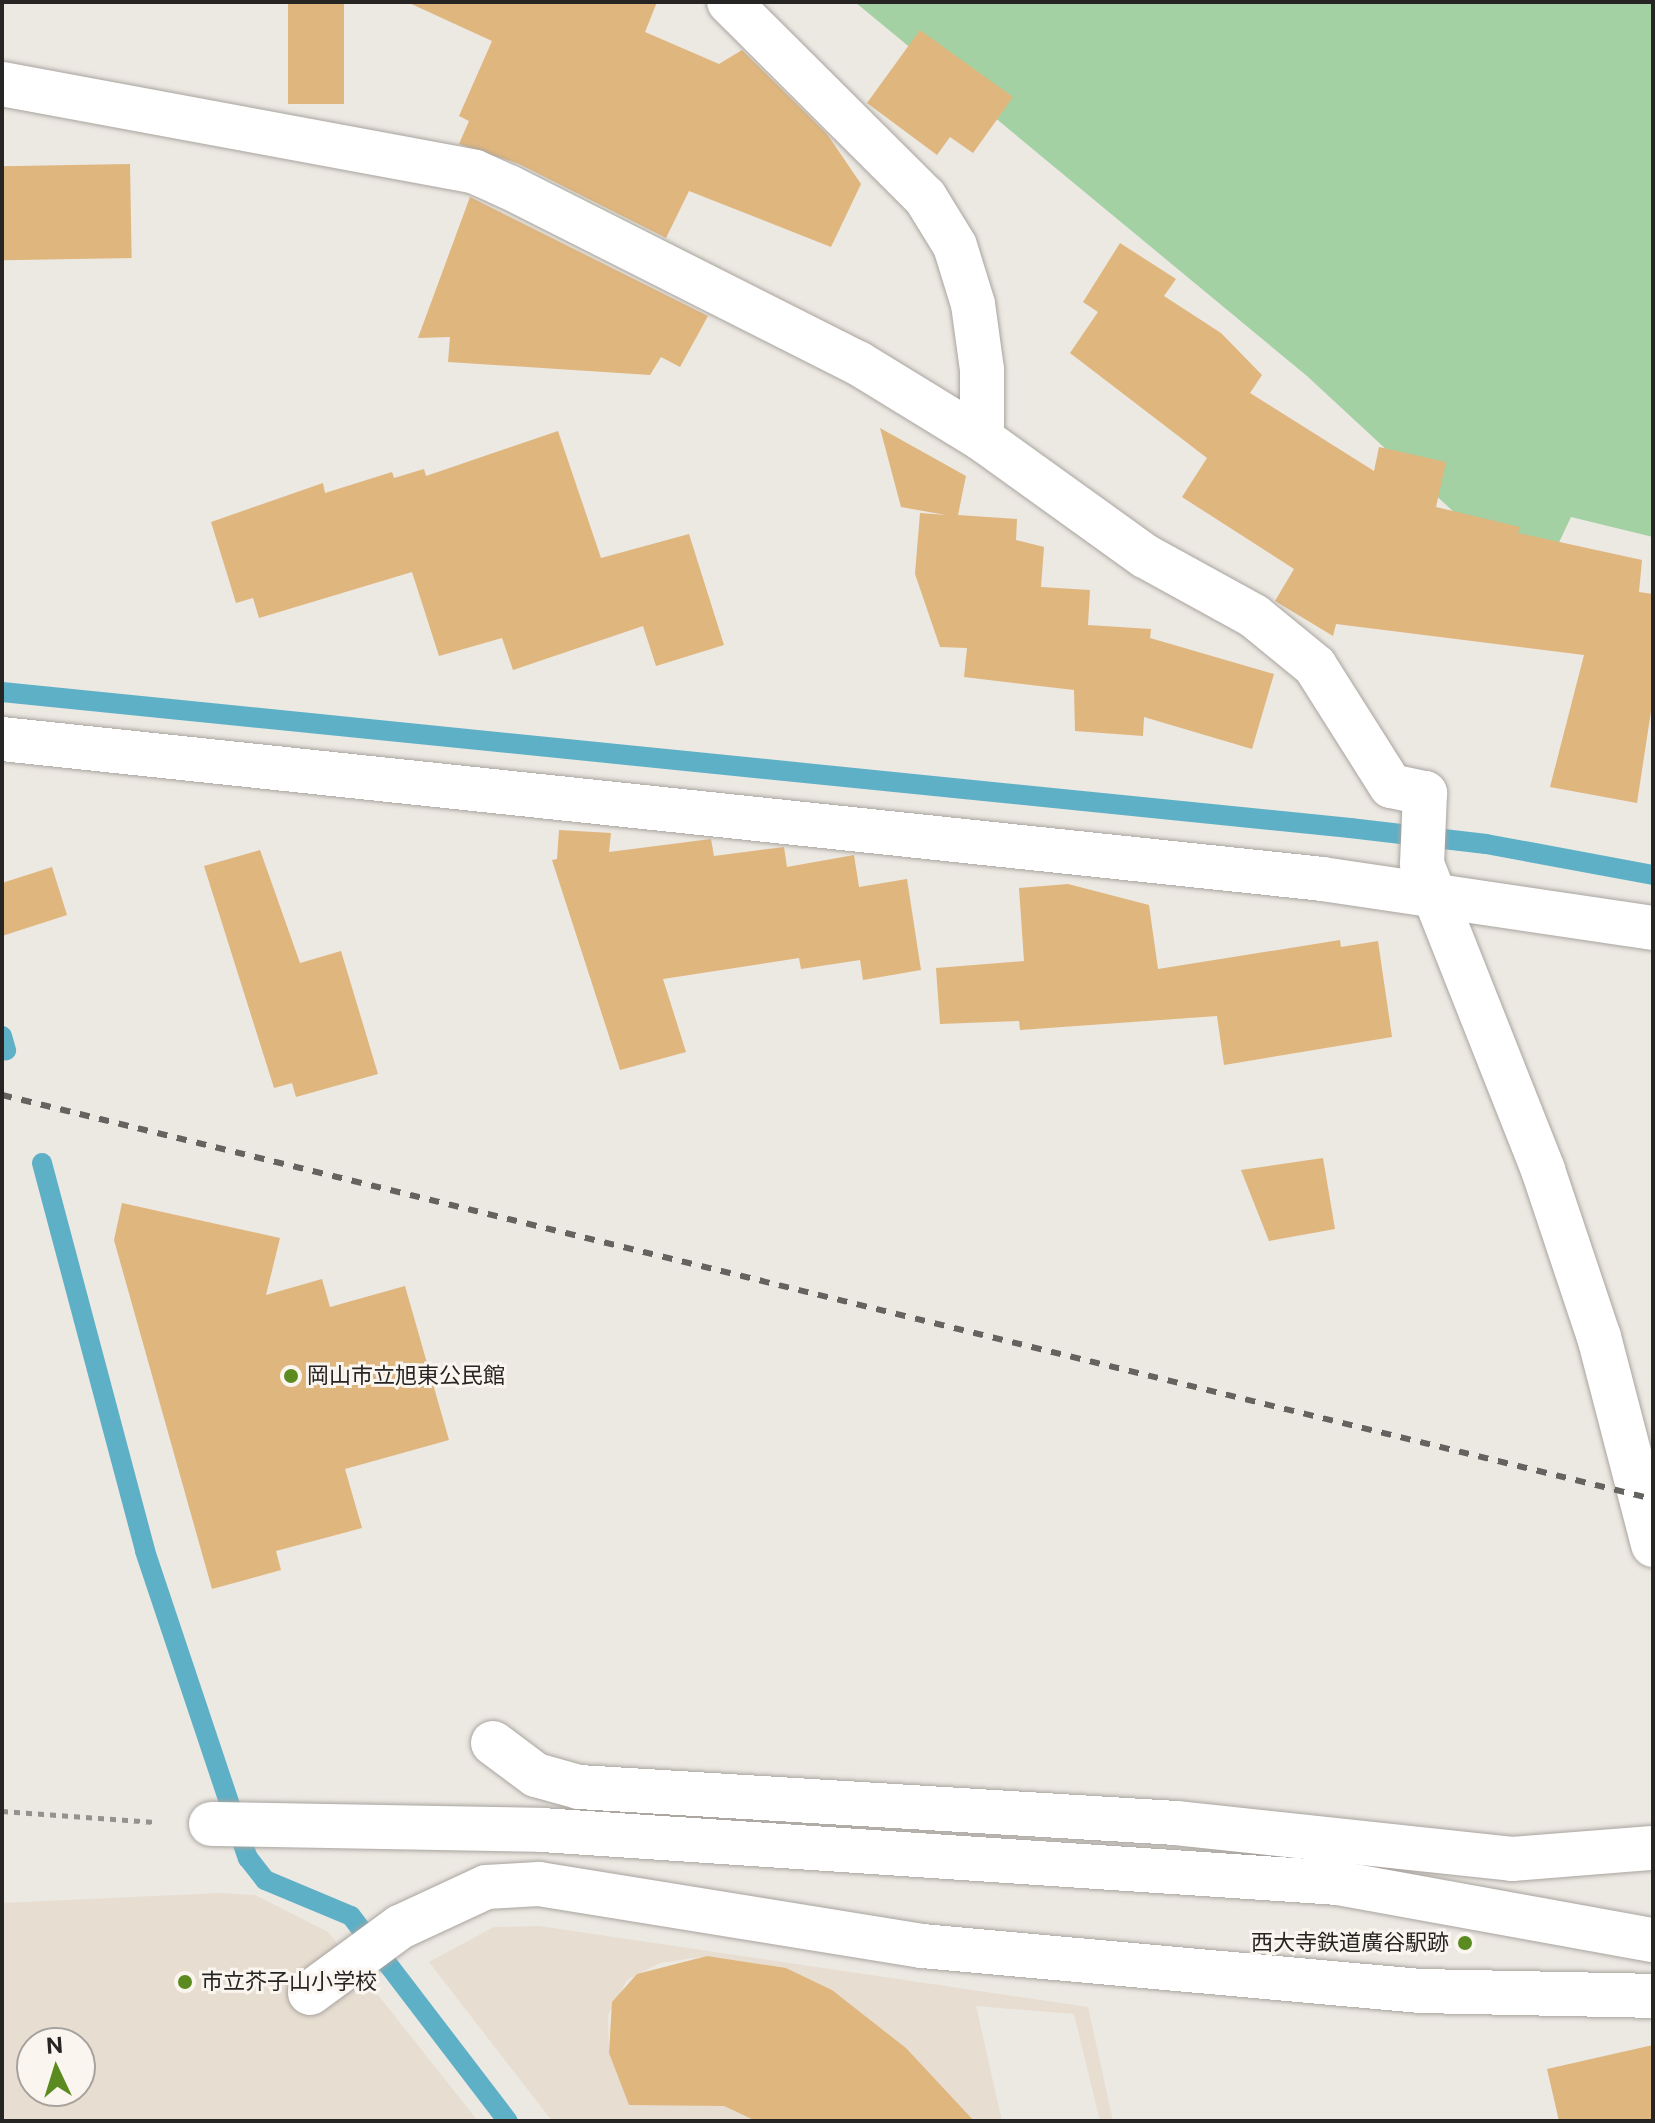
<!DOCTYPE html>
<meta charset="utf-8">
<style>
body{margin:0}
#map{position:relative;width:1655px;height:2123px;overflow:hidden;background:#ece8e2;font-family:"Public Sans","Noto Sans JP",sans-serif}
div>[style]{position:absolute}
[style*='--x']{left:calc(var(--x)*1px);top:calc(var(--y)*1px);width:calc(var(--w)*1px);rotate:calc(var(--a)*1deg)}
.built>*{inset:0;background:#e7ddd1}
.green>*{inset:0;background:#a3d1a4}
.stream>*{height:20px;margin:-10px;padding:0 10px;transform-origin:10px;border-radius:10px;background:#5eb0c7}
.building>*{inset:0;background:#dfb67e;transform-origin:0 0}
.path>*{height:5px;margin-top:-2.5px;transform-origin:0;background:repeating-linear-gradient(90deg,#95928e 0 6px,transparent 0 12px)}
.roads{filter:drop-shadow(0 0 2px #a9a49f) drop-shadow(0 0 2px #a9a49f)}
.minor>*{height:44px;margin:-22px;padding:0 22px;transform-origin:22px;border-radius:22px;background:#fff}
.rail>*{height:6px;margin-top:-3px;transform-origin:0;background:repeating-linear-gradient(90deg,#65635f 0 10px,transparent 0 20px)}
.dots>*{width:22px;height:22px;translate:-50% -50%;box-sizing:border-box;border:4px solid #faf5ef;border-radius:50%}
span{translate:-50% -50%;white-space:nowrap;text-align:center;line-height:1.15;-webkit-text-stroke:6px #faf5ef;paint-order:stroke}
.poi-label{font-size:22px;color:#272523}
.left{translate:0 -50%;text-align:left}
.right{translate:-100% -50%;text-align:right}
.frame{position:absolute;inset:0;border:4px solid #272523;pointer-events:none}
.north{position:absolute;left:16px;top:2027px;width:80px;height:80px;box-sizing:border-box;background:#faf5ef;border:2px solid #a6a29d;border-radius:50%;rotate:356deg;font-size:22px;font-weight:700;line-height:32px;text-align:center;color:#272523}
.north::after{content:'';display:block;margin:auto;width:28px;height:36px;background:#5b8b20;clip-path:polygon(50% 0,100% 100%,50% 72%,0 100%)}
</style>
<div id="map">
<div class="built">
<div style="clip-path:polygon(evenodd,220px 1893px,255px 1895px,328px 1932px,478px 2121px,2px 2121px,2px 1903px,220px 1893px,32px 2043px,80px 2043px,80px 2091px,32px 2091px,32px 2043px)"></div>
<div style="clip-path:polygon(539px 1926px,1088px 2007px,1113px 2121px,1100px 2121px,1074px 2014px,976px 2006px,1002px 2121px,969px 2121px,906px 2048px,832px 1990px,786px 1968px,707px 1956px,660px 1963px,627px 1980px,608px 2015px,609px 2053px,627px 2085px,658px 2104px,724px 2106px,756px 2121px,552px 2121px,429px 1962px,494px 1927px)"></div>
</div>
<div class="green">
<div style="clip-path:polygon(855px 2px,1653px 2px,1653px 537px,1571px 517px,1537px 589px,1307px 376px)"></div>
</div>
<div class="stream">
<div style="--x:2;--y:692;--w:1355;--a:5.76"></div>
<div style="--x:1350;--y:828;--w:137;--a:6.7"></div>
<div style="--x:1486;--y:844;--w:170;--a:10.5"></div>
<div style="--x:2;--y:1036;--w:15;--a:74"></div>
<div style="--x:42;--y:1163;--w:401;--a:75.1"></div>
<div style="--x:145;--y:1551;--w:324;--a:71.5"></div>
<div style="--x:248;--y:1858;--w:28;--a:52"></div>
<div style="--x:265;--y:1880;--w:93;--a:22.7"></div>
<div style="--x:351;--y:1916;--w:258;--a:52.6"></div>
</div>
<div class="building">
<div style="left:288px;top:2px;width:56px;height:102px"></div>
<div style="clip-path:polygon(407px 2px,657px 2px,645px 32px,719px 64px,742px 50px,827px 134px,861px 184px,831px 247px,689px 191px,666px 238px,519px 164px,459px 144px,469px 121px,459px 116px,492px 41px)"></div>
<div style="clip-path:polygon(920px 30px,1013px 97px,973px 153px,950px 137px,937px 155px,867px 103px)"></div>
<div style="left:130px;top:164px;width:94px;height:128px;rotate:89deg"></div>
<div style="clip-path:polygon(470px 197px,708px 316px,680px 367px,661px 357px,650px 375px,448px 362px,450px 337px,418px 338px)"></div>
<div style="clip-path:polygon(1120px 243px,1176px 279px,1164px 296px,1221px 333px,1262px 375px,1250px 393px,1374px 471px,1379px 447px,1446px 462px,1436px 507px,1520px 527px,1518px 533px,1642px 560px,1639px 592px,1653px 594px,1653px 698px,1637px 803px,1550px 787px,1584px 655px,1336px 624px,1333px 636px,1275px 601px,1294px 569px,1182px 497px,1207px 458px,1070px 353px,1098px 312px,1083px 302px)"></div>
<div style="clip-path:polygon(880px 428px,966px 476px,958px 515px,1017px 519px,1016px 540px,1044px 547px,1041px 587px,1090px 590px,1088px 625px,1151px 629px,1150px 638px,1274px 674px,1252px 749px,1144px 717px,1143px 736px,1075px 731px,1074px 690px,964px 677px,967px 648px,940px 647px,915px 574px,920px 513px,946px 515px,901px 507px)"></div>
<div style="clip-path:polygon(558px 431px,601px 558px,689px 534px,724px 645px,656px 666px,643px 626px,513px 670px,502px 638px,439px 656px,412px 572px,259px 618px,253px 598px,236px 603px,211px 522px,323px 483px,325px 493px,392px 472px,394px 478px,424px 469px,426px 476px)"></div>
<div style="clip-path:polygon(559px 830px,611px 833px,609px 852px,711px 839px,714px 856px,784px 847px,787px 867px,854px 855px,859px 887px,907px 879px,921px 970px,863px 980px,860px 960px,801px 969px,799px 958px,663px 979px,686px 1052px,620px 1070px,552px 860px,557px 859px)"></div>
<div style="clip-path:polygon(260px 850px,300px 963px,341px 951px,378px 1074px,296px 1097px,292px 1083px,274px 1088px,204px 866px)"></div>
<div style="clip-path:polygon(52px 867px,67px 915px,2px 936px,2px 883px)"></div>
<div style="clip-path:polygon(1068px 884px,1149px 905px,1158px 969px,1340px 940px,1341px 947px,1378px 941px,1392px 1037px,1224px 1065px,1217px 1016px,1020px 1030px,1019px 1021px,940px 1024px,936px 968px,1024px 961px,1019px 888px)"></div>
<div style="clip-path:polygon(1323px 1158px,1335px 1229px,1269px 1241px,1241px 1170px)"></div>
<div style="clip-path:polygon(122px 1203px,280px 1238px,266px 1295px,322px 1279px,330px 1307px,405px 1286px,449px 1440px,345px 1469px,362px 1528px,276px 1551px,281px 1570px,212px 1589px,114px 1240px)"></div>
<div style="clip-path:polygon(707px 1956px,786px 1968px,832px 1990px,906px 2048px,974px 2121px,756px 2121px,724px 2106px,629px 2105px,609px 2053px,612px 2002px,637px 1974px)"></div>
<div style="clip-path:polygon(1653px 2045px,1653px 2121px,1559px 2121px,1547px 2069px)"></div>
</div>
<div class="path">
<div style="--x:2;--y:1811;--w:153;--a:4.1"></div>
</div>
<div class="roads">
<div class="minor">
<div style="--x:729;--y:2;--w:276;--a:44.9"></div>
<div style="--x:925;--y:197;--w:57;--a:58.5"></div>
<div style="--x:955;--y:246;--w:61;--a:72.8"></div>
<div style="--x:973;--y:304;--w:67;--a:82.2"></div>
<div style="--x:982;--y:370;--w:69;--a:90"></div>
<div style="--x:2;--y:84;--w:481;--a:10.5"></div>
<div style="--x:475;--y:172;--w:37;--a:24"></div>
<div style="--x:509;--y:187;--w:391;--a:26.8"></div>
<div style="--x:858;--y:363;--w:145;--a:31.5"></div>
<div style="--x:982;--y:439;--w:201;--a:35.7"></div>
<div style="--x:1145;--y:556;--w:124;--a:28.8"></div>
<div style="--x:1254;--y:616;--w:79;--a:39.3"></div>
<div style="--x:1315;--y:666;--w:142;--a:57.7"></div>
<div style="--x:1391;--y:786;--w:35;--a:12"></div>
<div style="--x:1425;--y:793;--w:71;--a:92.4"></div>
<div style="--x:1422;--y:864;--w:329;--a:68.4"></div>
<div style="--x:1543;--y:1170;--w:176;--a:71.5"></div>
<div style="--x:1599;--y:1337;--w:215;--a:75.4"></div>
<div style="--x:2;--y:739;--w:1327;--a:6.05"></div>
<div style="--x:1322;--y:879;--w:335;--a:8.4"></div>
<div style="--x:493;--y:1743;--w:54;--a:36.7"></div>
<div style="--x:536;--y:1775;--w:45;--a:15.6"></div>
<div style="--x:579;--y:1787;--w:598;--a:3.45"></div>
<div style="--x:1176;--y:1823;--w:338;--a:6.1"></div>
<div style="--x:1512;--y:1859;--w:141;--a:-4.5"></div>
<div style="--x:211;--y:1824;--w:331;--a:1"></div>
<div style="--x:542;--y:1830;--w:798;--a:3.81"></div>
<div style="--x:1338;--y:1883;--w:320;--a:10.3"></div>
<div style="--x:310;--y:1993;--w:112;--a:-36.3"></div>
<div style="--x:400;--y:1927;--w:95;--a:-24.9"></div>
<div style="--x:486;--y:1887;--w:53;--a:-3.2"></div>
<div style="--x:539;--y:1884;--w:388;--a:9.2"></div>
<div style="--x:922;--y:1946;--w:500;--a:5.16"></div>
<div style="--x:1420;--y:1991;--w:233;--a:1.2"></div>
</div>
</div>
<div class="rail">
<div style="--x:2;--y:1095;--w:1700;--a:13.75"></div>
</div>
<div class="dots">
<div style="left:291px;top:1376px;background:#5b8b20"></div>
<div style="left:1465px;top:1943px;background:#5b8b20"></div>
<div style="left:185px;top:1982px;background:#5b8b20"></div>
</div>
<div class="poi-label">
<span class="left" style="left:307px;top:1376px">岡山市立旭東公民館</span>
<span class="right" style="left:1449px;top:1943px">西大寺鉄道廣谷駅跡</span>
<span class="left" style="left:201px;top:1982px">市立芥子山小学校</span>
</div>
<div class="frame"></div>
<div class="north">N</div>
</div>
